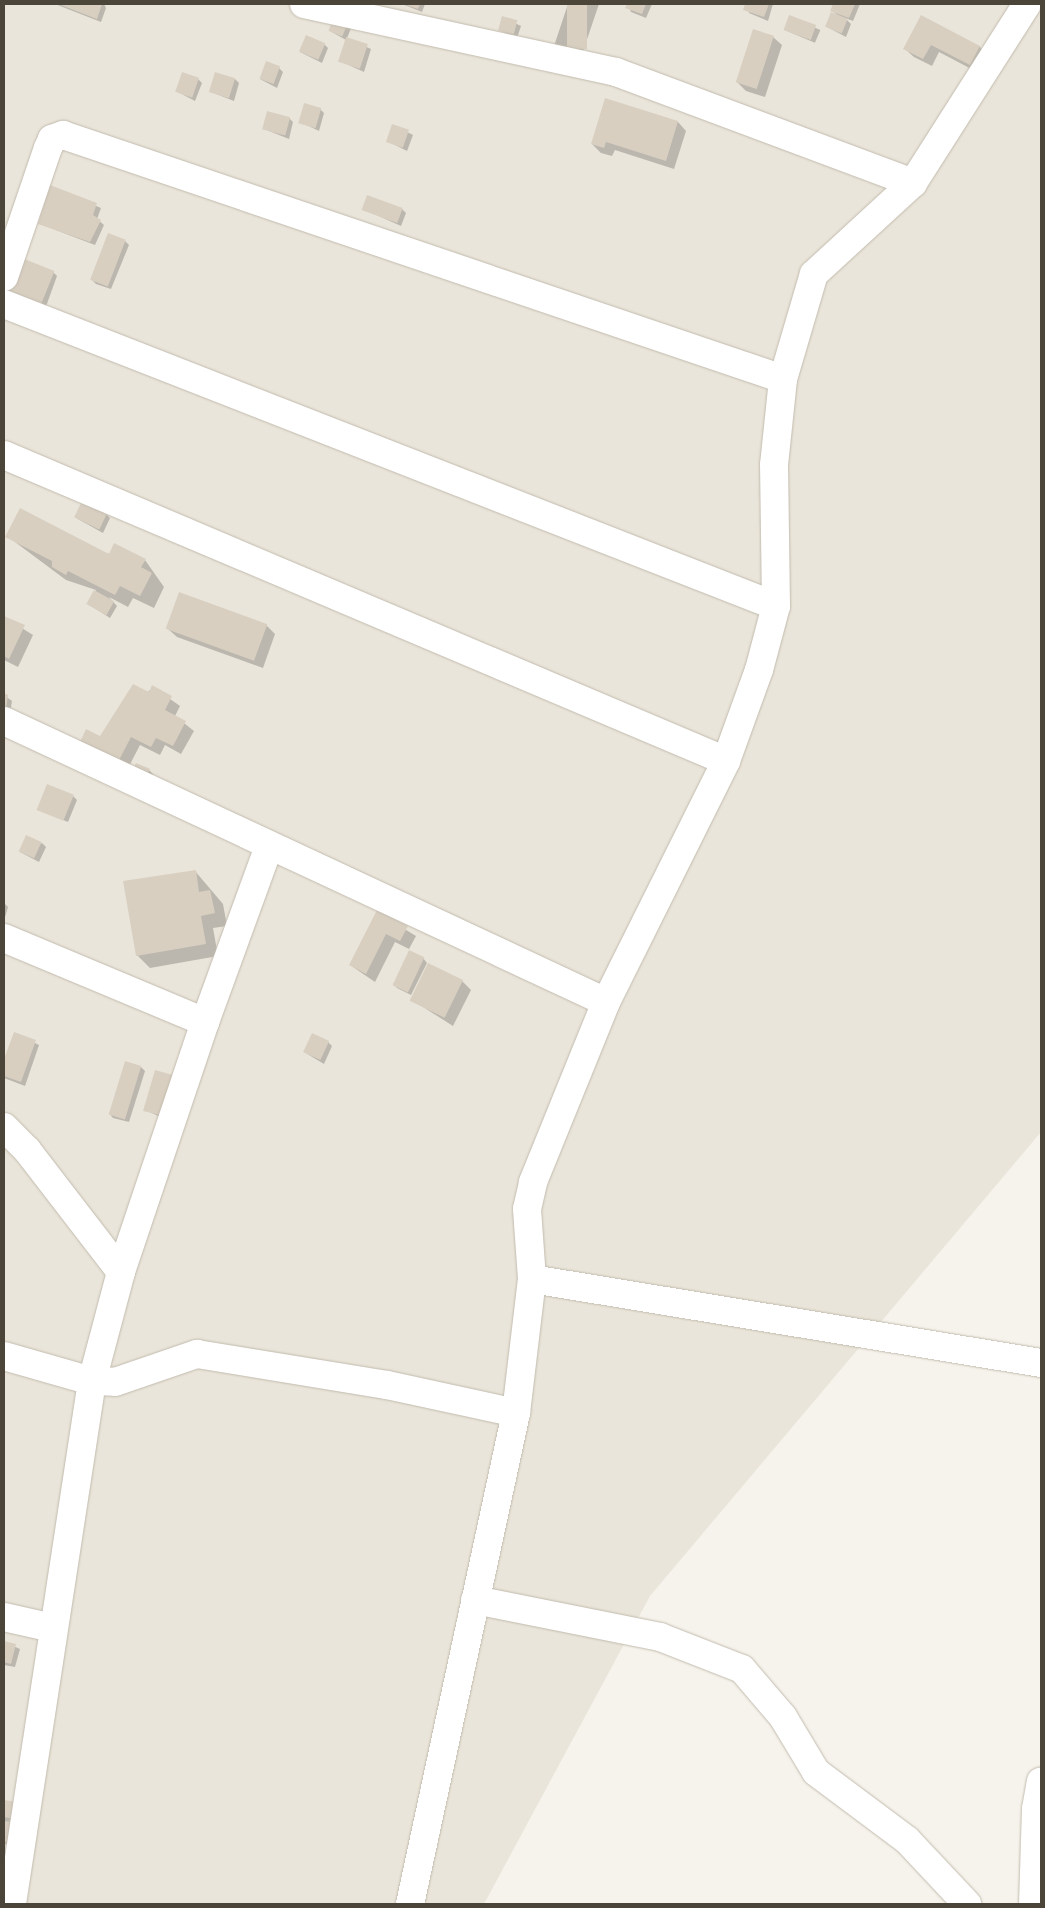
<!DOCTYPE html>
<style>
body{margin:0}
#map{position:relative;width:1045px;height:1908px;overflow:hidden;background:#f6f3ec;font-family:Montserrat,sans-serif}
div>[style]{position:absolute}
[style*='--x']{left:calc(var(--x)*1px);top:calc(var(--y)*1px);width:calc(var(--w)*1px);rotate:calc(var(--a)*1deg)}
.residential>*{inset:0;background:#eae5da}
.shadow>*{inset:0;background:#0003;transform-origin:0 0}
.building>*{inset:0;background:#d8cfc1;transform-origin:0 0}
.roads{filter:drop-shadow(0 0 1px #c2bbae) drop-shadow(0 0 1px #c2bbae)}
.street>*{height:28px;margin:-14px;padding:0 14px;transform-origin:14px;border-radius:14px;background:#fff}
span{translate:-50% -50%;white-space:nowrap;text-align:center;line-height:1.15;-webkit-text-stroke:5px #fff;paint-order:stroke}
.frame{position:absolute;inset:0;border:5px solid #4b4439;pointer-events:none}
</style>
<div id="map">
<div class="residential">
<div style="clip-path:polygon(4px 4px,1041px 4px,1041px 1132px,650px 1596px,484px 1904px,4px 1904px)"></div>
</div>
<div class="shadow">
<div style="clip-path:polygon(55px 4px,104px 4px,106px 8px,101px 22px)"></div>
<div style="clip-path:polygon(402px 4px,425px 4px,422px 12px)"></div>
<div style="clip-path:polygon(568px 4px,599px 4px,580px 60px,554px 46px)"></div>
<div style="clip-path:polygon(628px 4px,652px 4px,646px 18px,631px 12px)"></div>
<div style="clip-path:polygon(747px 4px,773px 4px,768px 21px,749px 13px)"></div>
<div style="clip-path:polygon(834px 4px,860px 4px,853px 21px,845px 18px,851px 24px,846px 37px,827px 27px,838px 16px,832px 10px)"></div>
<div style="clip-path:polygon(502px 17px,521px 26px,517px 38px,499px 30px)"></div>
<div style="left:790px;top:17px;width:33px;height:14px;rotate:23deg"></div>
<div style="clip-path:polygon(921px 17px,980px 47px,988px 56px,979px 73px,939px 52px,932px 66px,914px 57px,905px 49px)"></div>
<div style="clip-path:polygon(352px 26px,347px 38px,371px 49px,364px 72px,340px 61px,346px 40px,330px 31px)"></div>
<div style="clip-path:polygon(773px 37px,782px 45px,765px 97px,746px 91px,737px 82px)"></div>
<div style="clip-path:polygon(324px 44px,328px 48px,322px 63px,300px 52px)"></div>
<div style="clip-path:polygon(279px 68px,283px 72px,277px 88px,260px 79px)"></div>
<div style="clip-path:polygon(198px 79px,202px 83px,195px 101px,176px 91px)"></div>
<div style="clip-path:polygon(235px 79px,239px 83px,234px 101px,211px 92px)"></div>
<div style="clip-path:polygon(606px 100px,678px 122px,686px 131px,674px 169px,615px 150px,612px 156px,601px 153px,592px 144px)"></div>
<div style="clip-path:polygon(320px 109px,324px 113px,319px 131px,300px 122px)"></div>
<div style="clip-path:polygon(289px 118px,293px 122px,289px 139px,264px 129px)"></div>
<div style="clip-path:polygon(393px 125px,413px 135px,407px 151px,387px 141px)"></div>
<div style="clip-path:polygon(51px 187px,101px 208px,97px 219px,104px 225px,95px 245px,40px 224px)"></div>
<div style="clip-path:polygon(363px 209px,402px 209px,406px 213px,401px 226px)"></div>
<div style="clip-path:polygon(125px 241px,129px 245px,111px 289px,96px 284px,92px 280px)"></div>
<div style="clip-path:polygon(53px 272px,57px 276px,44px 312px,13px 300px)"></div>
<div style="clip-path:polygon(106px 514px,110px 518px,103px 533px,76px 518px)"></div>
<div style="clip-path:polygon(7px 536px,145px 560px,164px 587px,154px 608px,133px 598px,128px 607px,109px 597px,117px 606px,110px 618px,88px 604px,96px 590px,66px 580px)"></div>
<div style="clip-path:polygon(4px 617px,33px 635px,18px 667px,4px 660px)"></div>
<div style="clip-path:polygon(266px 625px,275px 634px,263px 668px,177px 637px,168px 629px)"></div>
<div style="clip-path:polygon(153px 687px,180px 706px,175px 716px,194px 731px,181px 754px,165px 745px,160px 755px,140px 745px,126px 772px,101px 738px)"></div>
<div style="clip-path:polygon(4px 695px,12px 701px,10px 713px,4px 710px)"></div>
<div style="clip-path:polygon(149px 770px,153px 774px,148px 787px,134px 781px)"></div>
<div style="clip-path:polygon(73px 796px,77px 800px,68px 822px,38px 810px)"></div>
<div style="clip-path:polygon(42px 843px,46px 847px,39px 862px,20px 852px)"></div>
<div style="clip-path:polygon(195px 871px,223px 904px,227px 926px,213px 928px,218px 956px,150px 968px,137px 955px)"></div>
<div style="clip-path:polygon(4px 903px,8px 907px,4px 921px)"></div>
<div style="clip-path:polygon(377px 912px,416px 936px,409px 949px,395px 942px,375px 982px,350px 965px)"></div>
<div style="clip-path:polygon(423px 958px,427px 963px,411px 995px,397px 988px,393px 984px)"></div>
<div style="clip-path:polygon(462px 981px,471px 990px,453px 1026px,412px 1000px)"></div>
<div style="clip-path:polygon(15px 1033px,39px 1045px,25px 1086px,4px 1078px,4px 1062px)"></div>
<div style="clip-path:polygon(328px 1042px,332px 1046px,324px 1064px,304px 1052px)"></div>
<div style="clip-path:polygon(141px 1067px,145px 1071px,129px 1122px,113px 1118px,109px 1113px)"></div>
<div style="clip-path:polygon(180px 1081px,165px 1119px,145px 1110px)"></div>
<div style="clip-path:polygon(4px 1642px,20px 1649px,15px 1667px,4px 1665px)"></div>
<div style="clip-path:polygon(4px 1801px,17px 1803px,19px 1822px,9px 1820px,15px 1827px,12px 1845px,4px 1844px)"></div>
</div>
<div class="building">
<div style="clip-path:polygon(58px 4px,102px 4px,97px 19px)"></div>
<div style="clip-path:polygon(403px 4px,420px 4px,418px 9px)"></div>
<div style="left:567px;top:4px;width:20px;height:45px"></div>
<div style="clip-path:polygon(627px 4px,646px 4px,642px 14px,625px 8px)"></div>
<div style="clip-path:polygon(745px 4px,769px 4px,764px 17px,743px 10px)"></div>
<div style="clip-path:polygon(833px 4px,855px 4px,849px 18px,830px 11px)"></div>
<div style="left:831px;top:12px;width:18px;height:16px;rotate:22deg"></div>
<div style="left:335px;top:15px;width:15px;height:17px;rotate:23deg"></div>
<div style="left:789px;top:15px;width:29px;height:16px;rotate:20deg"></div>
<div style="clip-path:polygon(921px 15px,980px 46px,970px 65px,931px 45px,923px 59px,903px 49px)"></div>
<div style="left:502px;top:16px;width:16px;height:15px;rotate:15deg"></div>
<div style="left:753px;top:29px;width:22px;height:56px;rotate:18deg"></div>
<div style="left:306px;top:35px;width:21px;height:18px;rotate:23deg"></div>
<div style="left:346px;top:37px;width:23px;height:26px;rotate:18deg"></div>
<div style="left:266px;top:61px;width:15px;height:19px;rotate:20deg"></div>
<div style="left:182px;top:72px;width:18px;height:21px;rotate:19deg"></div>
<div style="left:215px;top:72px;width:21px;height:21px;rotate:17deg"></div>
<div style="clip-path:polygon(605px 98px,678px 121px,666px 161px,606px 142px,604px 148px,591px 144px)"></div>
<div style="left:304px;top:103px;width:18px;height:21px;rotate:16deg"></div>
<div style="left:267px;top:111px;width:24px;height:19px;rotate:15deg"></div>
<div style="left:392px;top:124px;width:18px;height:19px;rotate:19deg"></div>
<div style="clip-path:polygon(50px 185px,97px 203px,93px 215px,101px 220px,90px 242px,38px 224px)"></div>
<div style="left:367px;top:195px;width:38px;height:16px;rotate:20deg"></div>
<div style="left:108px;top:233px;width:19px;height:50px;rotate:21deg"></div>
<div style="left:22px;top:258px;width:35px;height:41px;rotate:22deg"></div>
<div style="left:82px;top:501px;width:28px;height:18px;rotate:26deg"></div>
<div style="clip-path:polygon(20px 508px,109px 554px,114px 543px,146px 559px,141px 567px,152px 573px,140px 596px,120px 586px,115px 595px,68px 571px,66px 575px,52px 567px,52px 561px,5px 537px)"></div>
<div style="left:94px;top:590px;width:23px;height:16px;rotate:29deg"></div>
<div style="left:179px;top:592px;width:94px;height:39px;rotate:20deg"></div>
<div style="clip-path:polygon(4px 616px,25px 625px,9px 659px,4px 656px)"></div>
<div style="clip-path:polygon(133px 684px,149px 692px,152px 685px,172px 696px,165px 710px,186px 721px,173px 746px,156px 738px,151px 747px,131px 737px,117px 764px,79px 744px,86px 729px,100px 736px)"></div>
<div style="clip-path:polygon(4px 693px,8px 695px,6px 710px,4px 709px)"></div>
<div style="left:136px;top:763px;width:15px;height:16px;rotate:23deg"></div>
<div style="left:47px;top:784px;width:29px;height:28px;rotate:22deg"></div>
<div style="left:26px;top:835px;width:17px;height:18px;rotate:24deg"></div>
<div style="clip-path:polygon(196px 870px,199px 892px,210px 890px,215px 913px,201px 916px,206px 944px,136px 956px,123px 881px)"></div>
<div style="clip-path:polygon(377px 910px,408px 926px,400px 941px,386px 934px,366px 974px,349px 965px)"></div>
<div style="left:409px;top:950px;width:17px;height:39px;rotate:25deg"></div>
<div style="left:428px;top:963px;width:39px;height:42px;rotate:26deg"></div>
<div style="clip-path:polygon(14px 1032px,36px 1040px,21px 1082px,4px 1076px,4px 1059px)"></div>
<div style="left:312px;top:1033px;width:19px;height:21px;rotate:25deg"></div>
<div style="left:125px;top:1061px;width:17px;height:56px;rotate:17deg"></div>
<div style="clip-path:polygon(155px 1070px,176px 1076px,160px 1115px,143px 1111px)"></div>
<div style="clip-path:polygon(4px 1641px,16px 1644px,11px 1664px,4px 1662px)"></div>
<div style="clip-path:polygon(4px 1800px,17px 1802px,15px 1819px,4px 1817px)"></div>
<div style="clip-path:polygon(4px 1821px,12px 1822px,8px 1842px,4px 1841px)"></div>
</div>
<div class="roads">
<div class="street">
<div style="--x:304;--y:4;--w:319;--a:12.3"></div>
<div style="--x:616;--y:72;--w:317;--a:20.5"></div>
<div style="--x:4;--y:277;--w:136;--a:-71.2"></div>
<div style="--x:48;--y:148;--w:10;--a:-66"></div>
<div style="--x:52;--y:139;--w:12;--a:-20"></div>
<div style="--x:63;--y:135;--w:760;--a:18.72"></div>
<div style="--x:4;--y:304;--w:829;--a:21.37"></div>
<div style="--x:4;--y:455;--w:784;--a:22.97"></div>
<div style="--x:4;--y:721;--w:664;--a:25.02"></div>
<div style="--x:4;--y:938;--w:218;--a:22.7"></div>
<div style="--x:205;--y:1022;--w:264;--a:108.6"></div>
<div style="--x:121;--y:1272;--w:113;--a:104.9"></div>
<div style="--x:92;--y:1381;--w:529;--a:98.7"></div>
<div style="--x:205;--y:1022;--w:187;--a:-70"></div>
<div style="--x:4;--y:1127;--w:33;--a:45"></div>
<div style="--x:27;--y:1150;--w:154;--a:52.4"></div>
<div style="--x:532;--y:1279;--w:516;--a:9.37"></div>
<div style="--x:4;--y:1356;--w:91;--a:15.9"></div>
<div style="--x:92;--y:1381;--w:23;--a:2"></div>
<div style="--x:115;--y:1382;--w:87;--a:-18.9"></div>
<div style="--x:197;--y:1354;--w:193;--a:9.3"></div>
<div style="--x:387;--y:1385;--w:132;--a:12.2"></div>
<div style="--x:475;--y:1600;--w:189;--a:11.3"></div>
<div style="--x:660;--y:1637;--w:88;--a:21.3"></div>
<div style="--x:742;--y:1669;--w:63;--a:49.5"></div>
<div style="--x:783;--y:1717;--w:64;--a:59"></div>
<div style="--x:816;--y:1772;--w:114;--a:36.8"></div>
<div style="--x:907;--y:1840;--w:88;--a:46.8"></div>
<div style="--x:4;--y:1617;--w:50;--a:12.7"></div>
<div style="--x:410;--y:1904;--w:502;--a:-77.82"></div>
<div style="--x:516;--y:1413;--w:135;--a:-83.2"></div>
<div style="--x:532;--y:1279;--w:70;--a:-94.1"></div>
<div style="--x:527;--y:1209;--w:28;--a:-77"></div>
<div style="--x:533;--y:1182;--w:194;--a:-67.9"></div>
<div style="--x:606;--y:1002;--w:269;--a:-63.5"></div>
<div style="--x:726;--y:761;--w:97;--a:-70.1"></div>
<div style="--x:759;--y:670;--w:66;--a:-75.1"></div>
<div style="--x:776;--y:606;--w:141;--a:-90.8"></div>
<div style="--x:774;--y:465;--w:86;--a:-84"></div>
<div style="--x:783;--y:379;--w:109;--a:-73.6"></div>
<div style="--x:814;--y:274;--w:134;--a:-42.6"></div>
<div style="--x:913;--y:183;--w:212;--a:-57.5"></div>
<div style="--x:1033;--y:1904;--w:95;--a:-88.2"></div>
<div style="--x:1036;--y:1809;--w:28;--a:-80"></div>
</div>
</div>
<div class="frame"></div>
</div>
